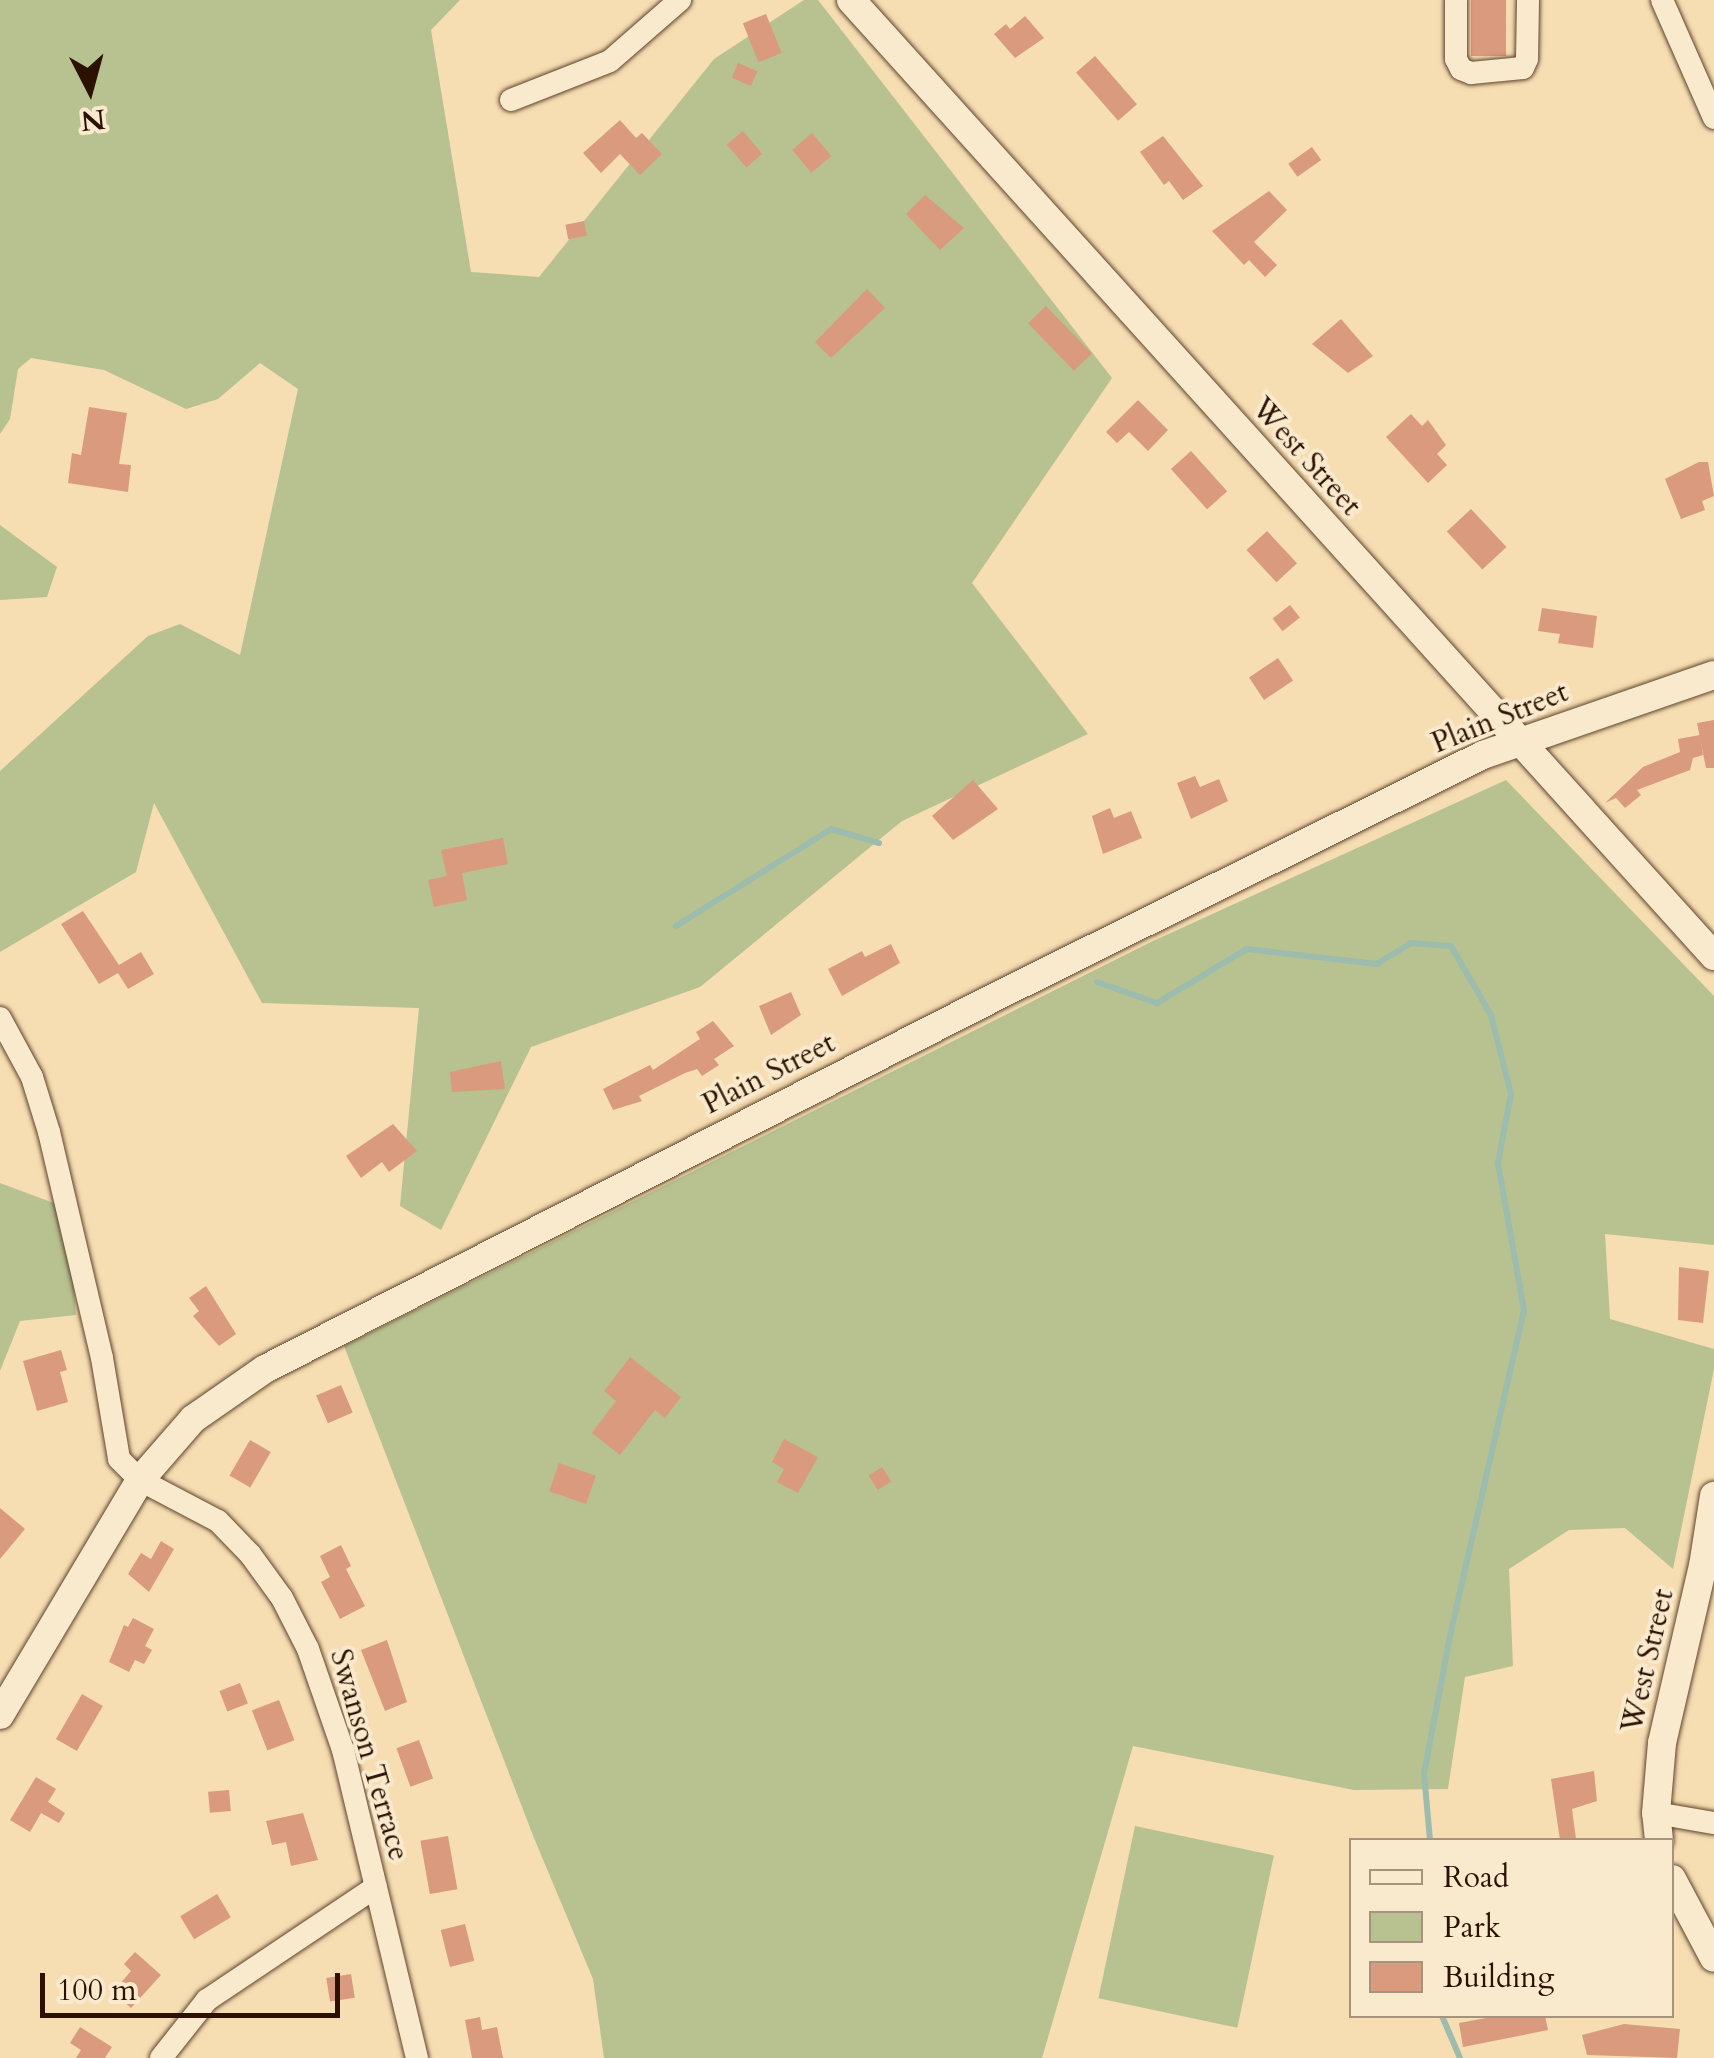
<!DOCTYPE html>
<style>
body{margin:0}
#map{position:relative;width:1714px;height:2058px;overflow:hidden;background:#f6ddb2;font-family:Cardo,serif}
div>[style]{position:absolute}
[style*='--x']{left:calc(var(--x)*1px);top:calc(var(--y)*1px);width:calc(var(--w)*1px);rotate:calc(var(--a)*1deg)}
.green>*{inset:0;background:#b7c290;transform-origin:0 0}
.stream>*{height:6px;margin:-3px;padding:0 3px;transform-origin:3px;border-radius:3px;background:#9dbcad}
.building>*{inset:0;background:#da9a7e;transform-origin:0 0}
.roads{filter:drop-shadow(0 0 2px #5e442c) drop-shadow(0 0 2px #5e442c)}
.minor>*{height:22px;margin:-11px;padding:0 11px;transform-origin:11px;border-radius:11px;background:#f9e9cd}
.tertiary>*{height:28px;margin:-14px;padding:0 14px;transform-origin:14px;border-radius:14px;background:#f9e9cd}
span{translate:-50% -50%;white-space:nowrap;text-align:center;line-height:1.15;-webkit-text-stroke:8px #f9e9cd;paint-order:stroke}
.street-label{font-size:30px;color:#2c1100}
.legend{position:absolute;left:1349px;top:1838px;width:325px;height:180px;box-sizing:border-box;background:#f9e9cd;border:2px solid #a7937b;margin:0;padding:12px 18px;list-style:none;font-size:30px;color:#2c1100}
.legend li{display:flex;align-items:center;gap:20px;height:50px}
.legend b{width:50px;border:2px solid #a7937b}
.north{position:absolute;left:40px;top:40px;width:100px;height:100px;-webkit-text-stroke:8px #f9e9cd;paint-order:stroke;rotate:174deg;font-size:28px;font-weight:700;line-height:40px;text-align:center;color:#2c1100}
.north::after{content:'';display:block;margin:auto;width:35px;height:45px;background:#2c1100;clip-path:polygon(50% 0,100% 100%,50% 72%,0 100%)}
.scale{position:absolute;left:40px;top:1973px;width:300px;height:45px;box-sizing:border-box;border:5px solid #2c1100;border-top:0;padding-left:12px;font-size:30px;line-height:35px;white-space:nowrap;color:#2c1100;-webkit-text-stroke:8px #f9e9cd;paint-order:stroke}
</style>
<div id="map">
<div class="green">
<div style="clip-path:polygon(0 0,460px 0,431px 30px,471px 272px,539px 277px,714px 59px,804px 0,818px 0,1112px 378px,972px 583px,1088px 734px,902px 821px,700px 987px,531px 1047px,441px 1230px,400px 1206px,419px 1008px,262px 1003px,154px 803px,136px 872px,0 952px,0 771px,148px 636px,180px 624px,240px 655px,298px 389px,260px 363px,218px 399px,186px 409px,104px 370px,31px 358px,18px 369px,10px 419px,0 434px)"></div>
<div style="clip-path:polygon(0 525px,57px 567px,47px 597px,0 600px)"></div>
<div style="clip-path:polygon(1506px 780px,1714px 996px,1714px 1245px,1605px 1234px,1610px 1319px,1714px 1349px,1714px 1369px,1673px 1569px,1625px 1528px,1569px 1530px,1509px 1569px,1513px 1666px,1465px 1677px,1448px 1789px,1354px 1790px,1133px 1746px,1042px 2058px,604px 2058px,593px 1979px,534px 1838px,344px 1346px,1151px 942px)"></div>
<div style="clip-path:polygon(0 1183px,67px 1208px,76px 1315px,20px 1321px,0 1371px)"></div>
<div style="left:1135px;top:1826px;width:142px;height:176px;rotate:12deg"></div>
</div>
<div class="stream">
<div style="--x:676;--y:926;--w:183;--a:-32"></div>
<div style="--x:831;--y:829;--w:50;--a:16.3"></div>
<div style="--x:1097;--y:982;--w:64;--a:19.3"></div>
<div style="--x:1157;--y:1003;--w:105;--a:-31"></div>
<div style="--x:1247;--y:949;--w:131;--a:6.6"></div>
<div style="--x:1377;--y:964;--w:39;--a:-32"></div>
<div style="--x:1410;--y:943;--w:41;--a:4.2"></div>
<div style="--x:1451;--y:946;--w:80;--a:59.9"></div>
<div style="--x:1491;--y:1015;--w:81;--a:75.8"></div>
<div style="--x:1511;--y:1094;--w:70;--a:100.7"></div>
<div style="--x:1498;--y:1163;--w:149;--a:80"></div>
<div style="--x:1524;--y:1310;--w:334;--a:102.8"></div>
<div style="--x:1450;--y:1636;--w:139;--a:100.7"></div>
<div style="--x:1424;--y:1773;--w:67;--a:84.9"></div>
<div style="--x:1442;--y:2016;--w:46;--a:66.8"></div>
</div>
<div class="building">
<div style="left:1471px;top:0;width:35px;height:56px"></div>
<div style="left:766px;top:14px;width:42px;height:25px;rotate:68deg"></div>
<div style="clip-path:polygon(1025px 16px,1044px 38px,1015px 58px,994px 34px,1006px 24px,1010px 29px)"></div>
<div style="left:1095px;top:56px;width:64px;height:25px;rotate:49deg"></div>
<div style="left:738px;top:63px;width:21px;height:16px;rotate:23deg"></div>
<div style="clip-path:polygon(620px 120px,636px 138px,642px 133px,662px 154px,640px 175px,620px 154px,601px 173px,583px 153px)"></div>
<div style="left:743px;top:131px;width:30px;height:21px;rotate:50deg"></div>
<div style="left:812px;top:133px;width:30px;height:26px;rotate:50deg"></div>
<div style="clip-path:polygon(1163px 136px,1203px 186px,1183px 200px,1169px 181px,1164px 185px,1140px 152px)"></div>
<div style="left:1312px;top:147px;width:16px;height:29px;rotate:55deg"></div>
<div style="clip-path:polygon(1269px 191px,1287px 210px,1254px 242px,1277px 265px,1265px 277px,1249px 260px,1244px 265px,1212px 231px)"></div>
<div style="clip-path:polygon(925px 195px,964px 228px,940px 250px,906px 214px)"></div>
<div style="left:584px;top:221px;width:15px;height:19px;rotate:79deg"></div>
<div style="clip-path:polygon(867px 289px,885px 308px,831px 358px,815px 342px)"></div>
<div style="left:1046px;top:306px;width:66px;height:25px;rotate:46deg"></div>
<div style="clip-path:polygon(1341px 319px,1373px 356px,1348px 373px,1312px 344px)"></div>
<div style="clip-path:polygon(1138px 400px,1168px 430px,1148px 451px,1129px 432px,1117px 443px,1106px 432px)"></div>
<div style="clip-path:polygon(89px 407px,127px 413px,119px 464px,131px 465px,128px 492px,68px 483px,72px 453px,81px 455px)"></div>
<div style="clip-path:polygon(1411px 414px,1422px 426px,1428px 420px,1446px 445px,1437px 454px,1447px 465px,1428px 483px,1386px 437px)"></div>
<div style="left:1191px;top:451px;width:54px;height:27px;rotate:48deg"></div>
<div style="clip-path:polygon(1699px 462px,1708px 462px,1714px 496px,1702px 501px,1705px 510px,1681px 519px,1665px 479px)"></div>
<div style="left:1471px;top:509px;width:52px;height:33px;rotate:47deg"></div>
<div style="left:1267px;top:531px;width:44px;height:28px;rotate:47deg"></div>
<div style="left:1290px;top:605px;width:16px;height:22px;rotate:52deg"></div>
<div style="clip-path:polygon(1542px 608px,1597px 616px,1593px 648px,1558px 643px,1560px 634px,1538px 631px)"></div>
<div style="left:1278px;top:658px;width:27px;height:35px;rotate:56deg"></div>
<div style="clip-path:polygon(1714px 720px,1714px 768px,1706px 768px,1697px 723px)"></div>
<div style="clip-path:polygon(1700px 735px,1703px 755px,1693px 758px,1690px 770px,1637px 790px,1641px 795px,1625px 808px,1616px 798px,1605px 803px,1643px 767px,1680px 752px,1678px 739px)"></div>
<div style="clip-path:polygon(1195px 776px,1200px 787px,1219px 779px,1228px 801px,1191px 819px,1177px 783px)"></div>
<div style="clip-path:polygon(973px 780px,998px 809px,953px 840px,932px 816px)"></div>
<div style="clip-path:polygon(1110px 808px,1114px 818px,1131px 811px,1142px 838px,1103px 854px,1092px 816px)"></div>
<div style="clip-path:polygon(503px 838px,508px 864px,462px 873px,467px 900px,434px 907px,428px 880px,447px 876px,441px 850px)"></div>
<div style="clip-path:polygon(83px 911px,119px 965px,141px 952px,154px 974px,128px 989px,118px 973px,99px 984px,61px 924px)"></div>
<div style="clip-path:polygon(891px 944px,900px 963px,842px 996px,828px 969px,862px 951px,865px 957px)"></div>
<div style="clip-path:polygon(791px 992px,801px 1015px,771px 1035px,759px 1006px)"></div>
<div style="clip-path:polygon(713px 1021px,734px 1046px,714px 1059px,719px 1065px,702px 1076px,697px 1069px,685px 1073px,639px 1096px,642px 1101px,613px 1110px,603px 1089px,650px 1065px,653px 1070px,700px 1039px,696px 1032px)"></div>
<div style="clip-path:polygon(501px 1061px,505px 1089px,452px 1092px,450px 1072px)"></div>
<div style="clip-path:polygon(393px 1124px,417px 1151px,389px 1172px,382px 1162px,361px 1178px,346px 1156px)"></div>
<div style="clip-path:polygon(1679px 1267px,1709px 1271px,1703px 1323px,1678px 1320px)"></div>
<div style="clip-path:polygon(206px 1286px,236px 1334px,219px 1346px,193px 1316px,199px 1311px,189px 1298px)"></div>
<div style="clip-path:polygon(61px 1350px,67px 1370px,60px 1372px,68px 1402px,37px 1411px,23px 1361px)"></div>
<div style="clip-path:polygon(630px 1357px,681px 1397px,665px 1418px,655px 1410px,620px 1455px,592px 1433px,616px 1401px,604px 1391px)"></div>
<div style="left:341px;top:1385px;width:30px;height:27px;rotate:67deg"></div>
<div style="clip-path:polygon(784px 1439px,818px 1457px,798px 1493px,777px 1482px,784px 1469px,772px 1462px)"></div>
<div style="left:250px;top:1440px;width:24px;height:41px;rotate:30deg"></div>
<div style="left:559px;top:1463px;width:39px;height:30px;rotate:19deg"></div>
<div style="left:882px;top:1467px;width:17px;height:16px;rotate:57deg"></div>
<div style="clip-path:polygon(0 1508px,25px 1529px,0 1559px)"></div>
<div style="clip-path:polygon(161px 1541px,174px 1549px,149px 1592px,128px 1574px,141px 1553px,151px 1559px)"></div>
<div style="clip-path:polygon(341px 1545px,351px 1566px,346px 1569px,365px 1606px,340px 1619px,321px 1582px,330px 1577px,320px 1556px)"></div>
<div style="clip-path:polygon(133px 1618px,154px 1629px,145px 1646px,152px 1650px,144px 1664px,135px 1660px,129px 1672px,109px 1662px,124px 1625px,128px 1627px)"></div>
<div style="clip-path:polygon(387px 1640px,407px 1702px,385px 1711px,361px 1650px)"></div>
<div style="left:240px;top:1683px;width:22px;height:22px;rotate:69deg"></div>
<div style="left:82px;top:1694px;width:24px;height:52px;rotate:30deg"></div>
<div style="left:279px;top:1700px;width:43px;height:29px;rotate:69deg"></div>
<div style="left:419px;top:1740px;width:41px;height:24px;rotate:70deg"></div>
<div style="clip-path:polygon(1594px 1771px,1597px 1801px,1572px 1809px,1576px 1839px,1560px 1840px,1551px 1779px)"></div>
<div style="clip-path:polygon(36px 1777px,56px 1789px,48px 1802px,65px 1813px,59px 1823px,41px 1813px,30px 1832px,10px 1820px)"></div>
<div style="left:229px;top:1790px;width:21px;height:21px;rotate:85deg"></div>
<div style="clip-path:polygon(303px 1813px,318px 1860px,291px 1866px,286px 1842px,272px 1845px,266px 1821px)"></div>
<div style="left:448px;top:1836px;width:54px;height:28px;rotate:80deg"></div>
<div style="left:217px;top:1894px;width:27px;height:43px;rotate:59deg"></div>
<div style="left:465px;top:1924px;width:38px;height:25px;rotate:76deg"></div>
<div style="clip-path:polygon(135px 1952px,161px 1975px,131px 2008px,113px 1992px,131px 1971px,124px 1964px)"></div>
<div style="left:351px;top:1974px;width:24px;height:25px;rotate:81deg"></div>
<div style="clip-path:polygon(1497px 2016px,1545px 2016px,1548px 2030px,1463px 2047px,1459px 2023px)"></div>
<div style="clip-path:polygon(480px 2017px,482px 2030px,497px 2027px,503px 2058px,472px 2058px,465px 2020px)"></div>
<div style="clip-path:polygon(1624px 2024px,1680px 2029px,1677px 2058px,1587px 2055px,1582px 2035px)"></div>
<div style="clip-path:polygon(80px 2027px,112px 2047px,105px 2058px,76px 2058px,81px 2050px,70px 2043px)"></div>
</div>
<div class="roads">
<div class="minor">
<div style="--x:1456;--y:0;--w:59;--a:90"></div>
<div style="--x:1456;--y:59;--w:11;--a:63"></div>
<div style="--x:1461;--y:69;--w:11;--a:22"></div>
<div style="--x:1471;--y:73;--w:52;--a:-5.5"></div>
<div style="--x:1523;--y:68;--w:10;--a:-66"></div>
<div style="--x:1527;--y:59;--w:59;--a:-89"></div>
<div style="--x:1662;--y:0;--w:129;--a:66.2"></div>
<div style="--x:511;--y:100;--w:106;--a:-21.5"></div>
<div style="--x:610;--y:61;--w:93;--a:-41.1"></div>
<div style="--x:0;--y:1018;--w:67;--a:61.5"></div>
<div style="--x:32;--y:1077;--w:58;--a:72.8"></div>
<div style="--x:49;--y:1132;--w:232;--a:76.8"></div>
<div style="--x:102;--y:1358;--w:102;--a:80.4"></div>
<div style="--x:119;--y:1459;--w:30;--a:45"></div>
<div style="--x:140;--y:1480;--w:88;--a:27.7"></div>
<div style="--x:218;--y:1521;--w:46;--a:45.9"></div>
<div style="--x:250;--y:1554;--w:54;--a:54"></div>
<div style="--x:282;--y:1598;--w:57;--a:63"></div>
<div style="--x:308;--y:1649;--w:107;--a:70.9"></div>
<div style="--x:343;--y:1750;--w:317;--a:76.5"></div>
<div style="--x:1656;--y:1813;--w:59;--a:9.8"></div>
<div style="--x:161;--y:2058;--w:74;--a:-51.6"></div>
<div style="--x:207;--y:2000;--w:203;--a:-33.8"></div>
</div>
<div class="tertiary">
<div style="--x:851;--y:0;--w:1288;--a:47.93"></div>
<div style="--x:0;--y:1715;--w:274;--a:-59.2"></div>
<div style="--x:140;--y:1480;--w:81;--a:-49"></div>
<div style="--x:193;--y:1419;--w:88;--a:-34.8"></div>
<div style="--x:265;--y:1369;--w:817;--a:-27"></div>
<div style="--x:993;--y:998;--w:547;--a:-26.38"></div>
<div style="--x:1483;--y:755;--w:244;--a:-19.1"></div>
<div style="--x:1659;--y:1840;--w:27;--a:-96"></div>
<div style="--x:1656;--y:1813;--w:70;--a:-85.1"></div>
<div style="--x:1662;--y:1743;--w:182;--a:-77"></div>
<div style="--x:1703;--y:1566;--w:71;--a:-81.1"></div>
<div style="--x:1672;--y:1879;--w:89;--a:62"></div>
</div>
</div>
<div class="street-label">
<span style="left:1306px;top:457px;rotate:48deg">West Street</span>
<span style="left:1500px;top:718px;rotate:-22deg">Plain Street</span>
<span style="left:769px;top:1074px;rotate:-27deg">Plain Street</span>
<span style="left:1648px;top:1661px;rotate:-77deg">West Street</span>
<span style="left:369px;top:1755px;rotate:74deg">Swanson Terrace</span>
</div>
<ul class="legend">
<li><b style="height:12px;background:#f9e9cd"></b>Road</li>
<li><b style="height:28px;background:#b7c290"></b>Park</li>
<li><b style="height:28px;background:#da9a7e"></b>Building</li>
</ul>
<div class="north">N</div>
<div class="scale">100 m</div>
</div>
